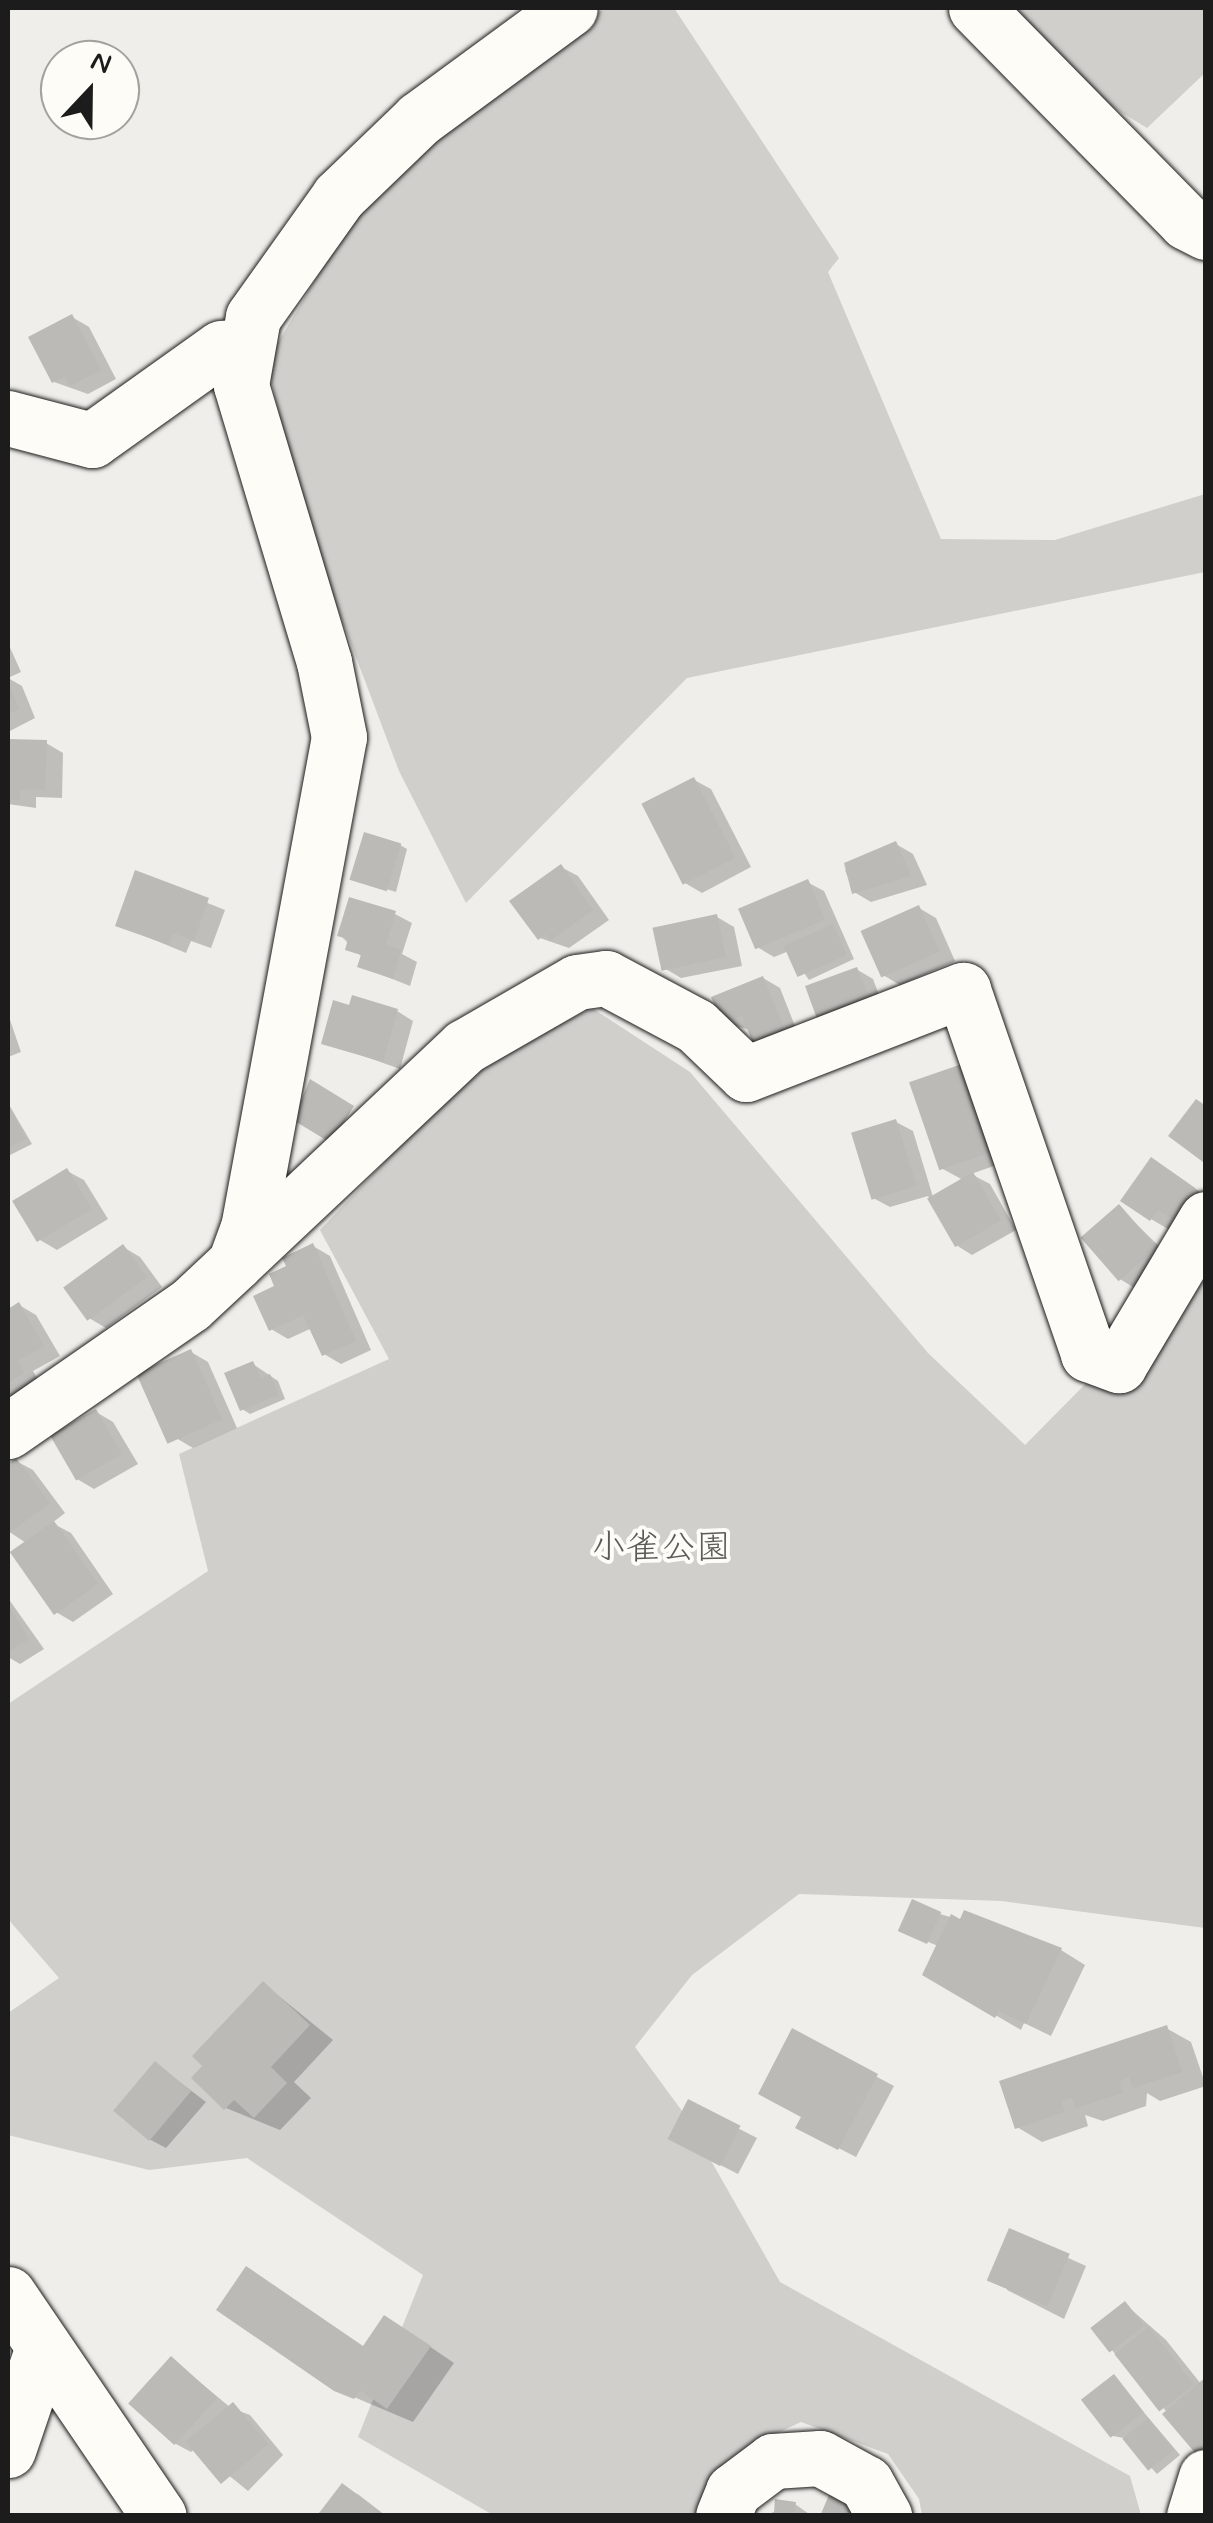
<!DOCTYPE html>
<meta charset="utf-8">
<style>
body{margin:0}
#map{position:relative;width:1213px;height:2523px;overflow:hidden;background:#f0eeea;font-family:Mynerve,"Klee One",sans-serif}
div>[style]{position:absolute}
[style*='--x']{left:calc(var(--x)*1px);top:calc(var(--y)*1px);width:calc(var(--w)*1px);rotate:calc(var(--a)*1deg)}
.green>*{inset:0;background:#d0cfcc}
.shadow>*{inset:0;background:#0003}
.building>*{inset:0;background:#bbbab6;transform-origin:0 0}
.roads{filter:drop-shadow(0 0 2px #1c1c1c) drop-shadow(0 0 2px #1c1c1c)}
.minor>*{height:55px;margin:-27.5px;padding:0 27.5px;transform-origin:27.5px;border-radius:27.5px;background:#fdfcf7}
span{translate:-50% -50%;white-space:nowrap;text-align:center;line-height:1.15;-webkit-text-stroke:8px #fdfcf7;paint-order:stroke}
.park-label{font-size:35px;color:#5b5b5a}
.frame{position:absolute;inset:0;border:10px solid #1c1c1c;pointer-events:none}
.north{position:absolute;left:40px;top:40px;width:100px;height:100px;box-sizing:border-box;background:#fdfcf7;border:2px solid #a3a29f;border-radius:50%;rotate:22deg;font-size:28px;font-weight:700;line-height:40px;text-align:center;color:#1c1c1c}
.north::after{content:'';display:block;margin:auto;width:35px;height:45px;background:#1c1c1c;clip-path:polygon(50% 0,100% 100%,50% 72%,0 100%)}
</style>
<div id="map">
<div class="green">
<div style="clip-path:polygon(605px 8px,674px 8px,839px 258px,828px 272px,941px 539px,1055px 540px,1205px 494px,1205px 572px,687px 678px,466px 903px,399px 771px,302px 514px,267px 361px,355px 213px,480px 99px)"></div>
<div style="clip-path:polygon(1013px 8px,1205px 8px,1205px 73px,1147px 128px,1065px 78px)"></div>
<div style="clip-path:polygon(592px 1008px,690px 1072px,928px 1353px,1025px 1445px,1205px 1263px,1205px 1928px,1001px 1901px,799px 1894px,692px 1975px,635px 2047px,685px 2115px,780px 2282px,1130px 2476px,1141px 2515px,922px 2515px,919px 2499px,888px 2454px,801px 2422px,751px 2445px,698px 2515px,493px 2515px,358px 2437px,423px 2275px,247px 2158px,149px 2170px,8px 2135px,8px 2013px,59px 1978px,8px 1919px,8px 1704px,208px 1571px,179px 1454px,389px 1359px,320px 1230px,474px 1068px)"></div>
</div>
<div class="shadow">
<div style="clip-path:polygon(72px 317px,89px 327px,116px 379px,88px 394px,54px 382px)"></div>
<div style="clip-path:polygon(8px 643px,21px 672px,8px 678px,22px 686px,35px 718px,8px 732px)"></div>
<div style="clip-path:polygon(8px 742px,46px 743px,63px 753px,62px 798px,36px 797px,36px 808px,8px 804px)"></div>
<div style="clip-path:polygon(694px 780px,711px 789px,751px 867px,702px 893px,685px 883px)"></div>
<div style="clip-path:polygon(896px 844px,913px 854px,927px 885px,871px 902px,854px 892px,845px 870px)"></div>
<div style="clip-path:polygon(400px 845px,407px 849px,396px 892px,354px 879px)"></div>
<div style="clip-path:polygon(561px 867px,578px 876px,609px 920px,569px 948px,540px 938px)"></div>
<div style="clip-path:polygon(136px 874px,225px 910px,211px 948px,191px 941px,186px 953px,118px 925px)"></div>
<div style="clip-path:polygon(807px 882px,824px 891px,854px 959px,809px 980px,789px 951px,774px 957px,757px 947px)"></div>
<div style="clip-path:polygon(919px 908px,936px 918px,955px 961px,900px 985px,883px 975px)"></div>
<div style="clip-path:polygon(395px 914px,412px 923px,402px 954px,417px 962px,410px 986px,360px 966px,362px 957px,340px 935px)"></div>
<div style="clip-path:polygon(717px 917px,734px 927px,742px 966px,681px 978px,664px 968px)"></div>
<div style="clip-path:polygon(856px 969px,873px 979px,884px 1008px,822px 1025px)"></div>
<div style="clip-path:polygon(763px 978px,780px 988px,802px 1044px,725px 1023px)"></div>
<div style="clip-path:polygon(350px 1008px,397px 1011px,413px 1021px,400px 1069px,324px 1042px)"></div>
<div style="clip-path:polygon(8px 1014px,21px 1052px,8px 1057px)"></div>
<div style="clip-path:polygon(912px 1083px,1008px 1161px,971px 1174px,990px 1184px,1016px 1230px,972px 1255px,956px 1245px,928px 1196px,890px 1207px,873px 1198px,896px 1122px,913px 1131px,933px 1197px,963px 1180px,941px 1168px)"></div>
<div style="clip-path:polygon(8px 1103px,32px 1144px,8px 1156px)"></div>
<div style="clip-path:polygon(1206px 1108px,1206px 1160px,1172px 1135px)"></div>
<div style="clip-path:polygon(1169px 1170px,1206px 1196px,1168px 1229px,1151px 1219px)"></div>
<div style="clip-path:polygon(67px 1171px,84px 1180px,108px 1219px,57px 1250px,40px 1240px)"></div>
<div style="clip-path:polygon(1119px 1207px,1172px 1259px,1136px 1289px,1120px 1279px)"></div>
<div style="clip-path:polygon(313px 1246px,330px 1256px,371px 1350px,341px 1364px,324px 1354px,312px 1328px,288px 1339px,271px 1329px,278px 1287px)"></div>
<div style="clip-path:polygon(123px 1247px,140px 1257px,162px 1287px,106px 1328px,89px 1318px)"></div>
<div style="clip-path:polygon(19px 1305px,36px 1315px,60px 1356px,33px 1371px,40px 1383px,14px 1398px,8px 1394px,8px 1312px)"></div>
<div style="clip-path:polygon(191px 1352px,208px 1362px,237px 1428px,193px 1448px,176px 1438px)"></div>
<div style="clip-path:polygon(253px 1364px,278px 1381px,285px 1399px,250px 1414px,242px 1409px)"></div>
<div style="clip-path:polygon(96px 1412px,113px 1422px,138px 1464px,94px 1489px,77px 1479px)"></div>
<div style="clip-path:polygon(16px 1461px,33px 1470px,65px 1513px,52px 1523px,71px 1533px,113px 1594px,73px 1622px,56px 1612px,26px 1543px,8px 1531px,8px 1467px)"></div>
<div style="clip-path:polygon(8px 1598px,44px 1649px,20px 1664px,8px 1657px)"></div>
<div style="clip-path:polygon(940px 1914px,1061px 1950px,1085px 1965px,1051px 2036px,1024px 2023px,1021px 2030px,925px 1974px,938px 1946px,909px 1934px)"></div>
<div style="clip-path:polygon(264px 1984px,333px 2040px,294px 2082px,311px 2098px,280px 2130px,226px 2108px)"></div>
<div style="clip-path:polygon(1166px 2028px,1191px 2042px,1206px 2086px,1160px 2101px,1147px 2093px,1146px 2106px,1103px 2121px,1085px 2115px,1088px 2126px,1042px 2142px,1017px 2127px)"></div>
<div style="clip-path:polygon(793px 2032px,894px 2086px,856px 2157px,815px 2136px,804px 2116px)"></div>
<div style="clip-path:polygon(156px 2064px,206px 2102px,166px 2148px,149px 2139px)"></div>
<div style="clip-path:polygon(689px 2103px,757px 2138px,738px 2174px,687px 2148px)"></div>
<div style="clip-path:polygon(1011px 2232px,1086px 2266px,1064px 2319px,1007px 2290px)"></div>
<div style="clip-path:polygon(1125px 2304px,1166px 2340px,1201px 2384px,1206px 2380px,1206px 2456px,1111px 2349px)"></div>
<div style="clip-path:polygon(410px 2333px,454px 2363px,413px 2422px,335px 2389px,365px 2348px)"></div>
<div style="clip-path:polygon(172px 2359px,231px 2408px,250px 2415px,283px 2455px,248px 2491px,195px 2448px,191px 2452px,174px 2443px)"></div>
<div style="clip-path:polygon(1114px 2377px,1180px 2455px,1157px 2474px,1124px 2438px,1113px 2436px)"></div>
<div style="clip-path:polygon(342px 2486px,359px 2495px,386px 2516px,326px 2516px)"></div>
<div style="clip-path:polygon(840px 2500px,857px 2510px,857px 2516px,827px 2516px)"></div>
<div style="clip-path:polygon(795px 2504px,812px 2516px,765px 2516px,776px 2515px)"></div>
</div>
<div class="building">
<div style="clip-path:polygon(72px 314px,101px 370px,70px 386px,65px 377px,52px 383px,28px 337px)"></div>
<div style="clip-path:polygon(8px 680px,19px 709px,8px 714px)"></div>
<div style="clip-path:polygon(8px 739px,47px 740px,45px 790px,20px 789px,20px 800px,8px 800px)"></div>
<div style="left:694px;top:777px;width:91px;height:59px;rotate:63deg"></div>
<div style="left:364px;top:832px;width:39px;height:50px;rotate:17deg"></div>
<div style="clip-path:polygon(896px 841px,911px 876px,852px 894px,844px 863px)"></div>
<div style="clip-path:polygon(561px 864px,593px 910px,550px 941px,546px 934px,538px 940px,509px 901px)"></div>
<div style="clip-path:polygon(135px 870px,209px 898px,194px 941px,173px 933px,169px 945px,115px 926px)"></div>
<div style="left:808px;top:879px;width:44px;height:76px;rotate:67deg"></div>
<div style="clip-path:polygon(349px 897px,396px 911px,386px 945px,401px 950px,393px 979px,357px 967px,361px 955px,345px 950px,348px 939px,337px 936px)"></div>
<div style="left:919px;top:905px;width:51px;height:64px;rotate:66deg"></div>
<div style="left:717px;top:914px;width:44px;height:66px;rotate:78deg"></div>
<div style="left:833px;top:924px;width:34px;height:54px;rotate:66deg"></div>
<div style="clip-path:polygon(857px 967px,869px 998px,820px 1027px,805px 986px)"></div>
<div style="clip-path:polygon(763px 976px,787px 1035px,755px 1048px,742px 1016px,723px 1024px,711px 997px)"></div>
<div style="clip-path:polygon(352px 995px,398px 1009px,383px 1062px,321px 1044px,333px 1000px,349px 1005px)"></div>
<div style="left:962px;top:1064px;width:93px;height:56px;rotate:71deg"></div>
<div style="clip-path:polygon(310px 1079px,354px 1106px,331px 1143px,293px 1120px)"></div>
<div style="clip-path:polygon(1196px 1099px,1206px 1106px,1203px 1162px,1168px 1136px)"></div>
<div style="clip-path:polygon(8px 1103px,26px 1139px,8px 1148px)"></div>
<div style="left:896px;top:1119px;width:70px;height:47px;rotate:73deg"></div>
<div style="clip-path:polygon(1151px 1157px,1195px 1188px,1172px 1219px,1158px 1210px,1150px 1221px,1120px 1201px)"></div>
<div style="left:67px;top:1168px;width:48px;height:64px;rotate:59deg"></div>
<div style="left:973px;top:1172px;width:56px;height:53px;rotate:60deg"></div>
<div style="left:1119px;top:1204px;width:58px;height:51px;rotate:49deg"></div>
<div style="clip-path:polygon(313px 1243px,356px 1341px,322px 1356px,303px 1315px,269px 1331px,253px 1296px,274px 1286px,269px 1274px,286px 1266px,282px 1258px)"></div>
<div style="left:123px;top:1244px;width:41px;height:74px;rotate:54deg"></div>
<div style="clip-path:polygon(19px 1302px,44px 1346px,18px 1361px,24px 1373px,8px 1383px,8px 1309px)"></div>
<div style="left:191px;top:1349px;width:77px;height:60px;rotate:66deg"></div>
<div style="clip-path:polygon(253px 1361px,261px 1378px,270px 1374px,279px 1395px,240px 1411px,224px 1373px)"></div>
<div style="left:96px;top:1409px;width:52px;height:53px;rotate:60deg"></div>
<div style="clip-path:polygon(16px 1458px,50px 1503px,8px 1534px,8px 1464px)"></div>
<div style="left:54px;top:1521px;width:77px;height:54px;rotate:55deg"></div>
<div style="clip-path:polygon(8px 1604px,29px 1639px,8px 1652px)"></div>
<div style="left:912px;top:1899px;width:32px;height:35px;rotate:24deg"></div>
<div style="clip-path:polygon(964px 1910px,1062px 1948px,1026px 2024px,999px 2011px,995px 2018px,922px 1975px,951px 1914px,960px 1919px)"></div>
<div style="clip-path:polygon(263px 1981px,310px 2025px,271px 2067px,287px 2083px,254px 2118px,234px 2100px,224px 2110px,191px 2078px,202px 2066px,192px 2056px)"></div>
<div style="clip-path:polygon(1167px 2025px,1182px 2072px,1133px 2088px,1129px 2077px,1119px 2081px,1123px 2093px,1076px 2108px,1072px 2098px,1061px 2101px,1065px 2112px,1015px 2129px,999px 2081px)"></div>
<div style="clip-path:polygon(792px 2028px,878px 2074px,838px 2150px,795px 2128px,801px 2117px,758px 2094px)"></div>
<div style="left:155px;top:2061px;width:47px;height:65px;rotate:40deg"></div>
<div style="left:688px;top:2099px;width:59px;height:45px;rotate:27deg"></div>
<div style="left:1009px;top:2228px;width:66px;height:57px;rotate:23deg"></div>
<div style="clip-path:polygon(246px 2266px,363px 2346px,384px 2315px,431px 2346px,387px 2409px,360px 2390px,354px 2399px,334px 2391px,216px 2310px)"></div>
<div style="left:1125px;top:2301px;width:31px;height:44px;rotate:52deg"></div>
<div style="left:1149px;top:2327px;width:73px;height:44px;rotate:52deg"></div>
<div style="left:171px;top:2356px;width:62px;height:64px;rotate:42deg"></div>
<div style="left:1114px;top:2374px;width:48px;height:42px;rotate:52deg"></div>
<div style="clip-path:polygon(1206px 2377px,1206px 2446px,1196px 2454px,1162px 2414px)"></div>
<div style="left:233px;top:2402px;width:55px;height:62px;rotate:50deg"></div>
<div style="left:1148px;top:2418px;width:41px;height:33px;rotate:51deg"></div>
<div style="clip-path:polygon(342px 2483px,386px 2516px,319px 2513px)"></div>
<div style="clip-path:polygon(829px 2495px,841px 2497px,840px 2511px,862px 2516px,820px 2516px)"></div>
<div style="clip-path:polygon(775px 2499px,796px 2502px,794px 2516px,762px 2516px,774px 2512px)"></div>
</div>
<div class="roads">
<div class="minor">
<div style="--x:976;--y:8;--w:300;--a:45.5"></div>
<div style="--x:1186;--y:222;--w:22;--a:27"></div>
<div style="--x:8;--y:418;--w:87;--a:14.7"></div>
<div style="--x:92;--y:440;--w:158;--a:-35.5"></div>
<div style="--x:221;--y:348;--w:26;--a:-4"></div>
<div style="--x:237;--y:1261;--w:312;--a:-43.3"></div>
<div style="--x:464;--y:1047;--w:130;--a:-29.9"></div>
<div style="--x:577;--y:982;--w:29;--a:-8"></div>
<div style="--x:606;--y:978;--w:102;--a:28.1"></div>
<div style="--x:696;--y:1026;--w:69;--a:43.8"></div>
<div style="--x:746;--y:1074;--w:233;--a:-21.2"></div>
<div style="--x:963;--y:990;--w:385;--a:71"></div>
<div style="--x:1088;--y:1354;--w:33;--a:20"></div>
<div style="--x:1119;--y:1365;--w:170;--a:-59.2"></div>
<div style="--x:8;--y:1431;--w:221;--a:-34.7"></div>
<div style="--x:190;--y:1305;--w:62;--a:-43"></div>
<div style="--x:235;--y:1263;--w:37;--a:-70"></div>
<div style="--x:248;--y:1228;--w:499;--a:-79.5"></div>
<div style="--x:339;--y:737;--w:76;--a:-101.3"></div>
<div style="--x:324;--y:662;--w:289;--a:-106.7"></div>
<div style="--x:241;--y:385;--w:69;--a:-80"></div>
<div style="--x:253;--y:317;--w:148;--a:-54.6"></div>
<div style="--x:339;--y:196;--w:111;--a:-43.9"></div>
<div style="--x:419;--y:119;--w:187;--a:-36.3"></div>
<div style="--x:8;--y:2294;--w:268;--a:55.8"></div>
<div style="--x:8;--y:2450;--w:106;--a:-71.2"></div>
<div style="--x:723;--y:2516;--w:27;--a:-68"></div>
<div style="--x:733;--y:2491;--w:50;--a:-36.9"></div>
<div style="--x:773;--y:2461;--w:47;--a:-3.7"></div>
<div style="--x:820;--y:2458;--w:52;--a:28.5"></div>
<div style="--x:866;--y:2483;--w:38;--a:61"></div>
<div style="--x:1194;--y:2516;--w:41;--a:-72.9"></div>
</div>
</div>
<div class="park-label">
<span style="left:661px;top:1548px">小雀公園</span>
</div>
<div class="frame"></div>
<div class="north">N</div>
</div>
